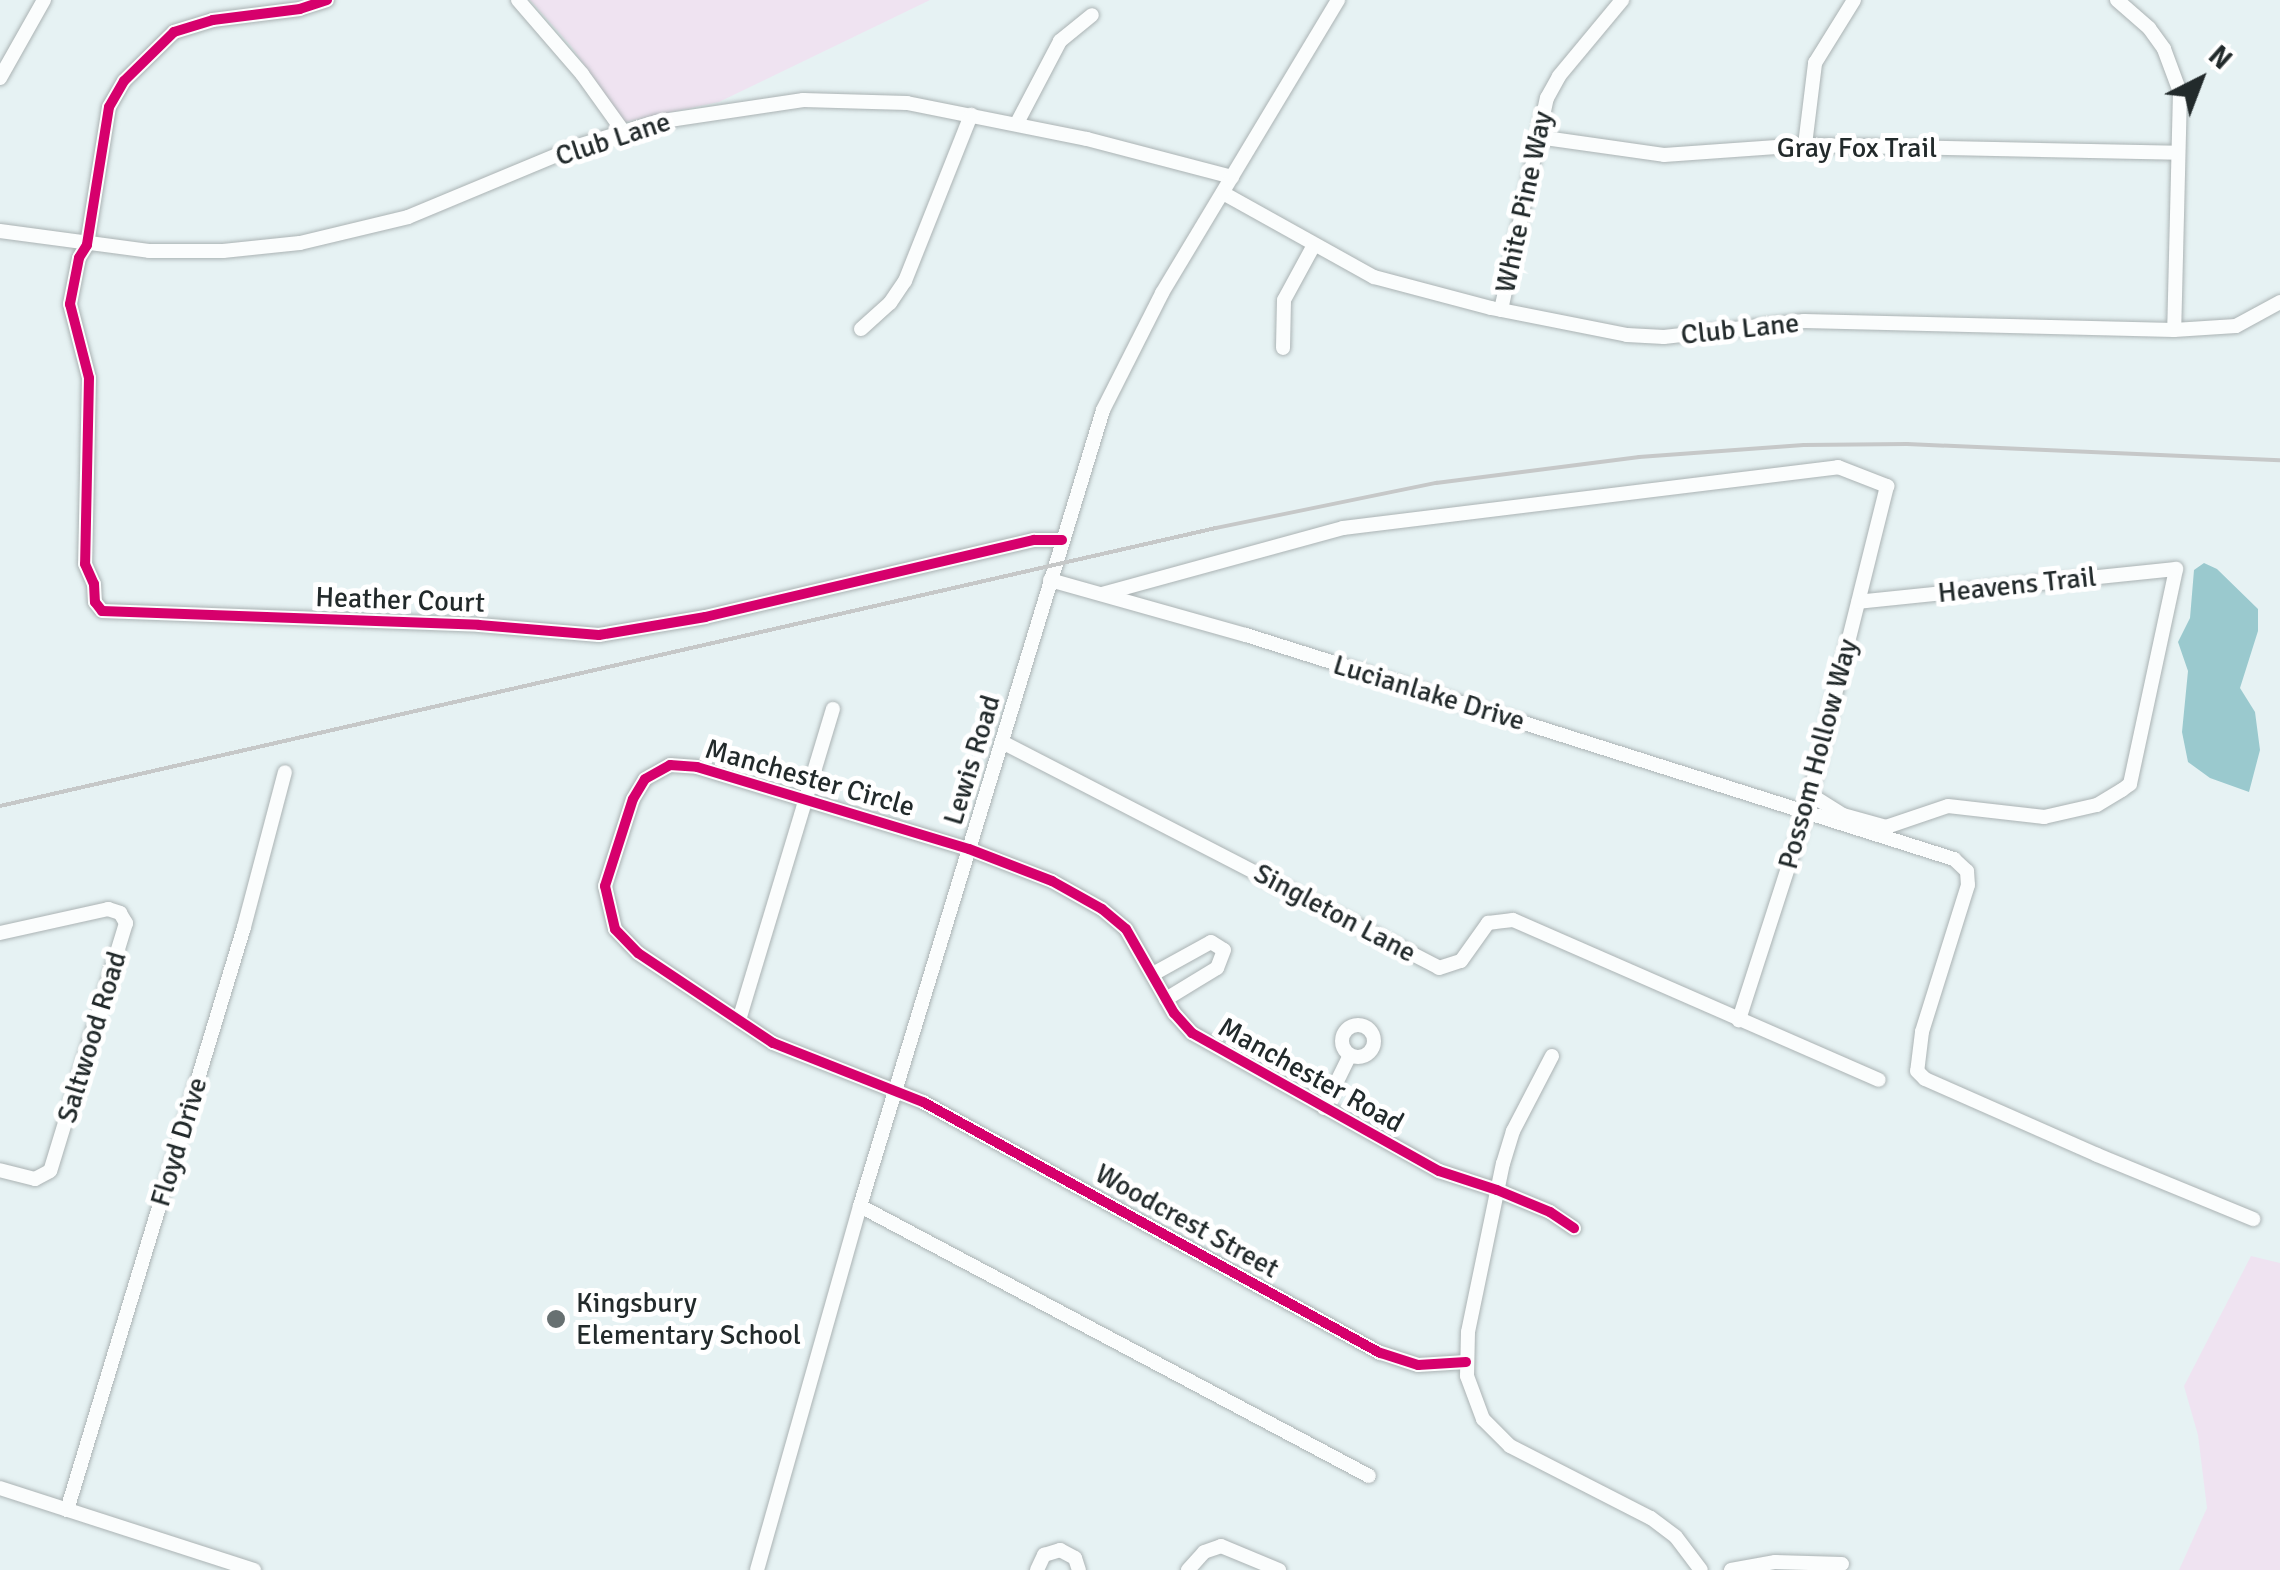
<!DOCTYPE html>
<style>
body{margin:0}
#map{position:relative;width:2280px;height:1570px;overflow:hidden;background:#e6f2f3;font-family:Signika,sans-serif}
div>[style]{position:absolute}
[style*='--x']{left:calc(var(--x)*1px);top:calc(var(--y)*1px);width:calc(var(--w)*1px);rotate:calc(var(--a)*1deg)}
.green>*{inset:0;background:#efe3f1}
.water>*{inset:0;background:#9ac9ce}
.roads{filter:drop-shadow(0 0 2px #abb3b4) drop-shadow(0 0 2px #abb3b4)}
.minor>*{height:14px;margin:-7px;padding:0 7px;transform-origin:7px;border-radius:7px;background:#fbfdfd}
.minor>.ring{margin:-7px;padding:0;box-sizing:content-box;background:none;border:14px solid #fbfdfd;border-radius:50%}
.rail>*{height:4px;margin:-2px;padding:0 2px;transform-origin:2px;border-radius:2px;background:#c6c8c8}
.cycleway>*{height:10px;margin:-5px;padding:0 5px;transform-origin:5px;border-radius:5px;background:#d6006c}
.dots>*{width:28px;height:28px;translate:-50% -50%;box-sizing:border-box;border:5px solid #fff;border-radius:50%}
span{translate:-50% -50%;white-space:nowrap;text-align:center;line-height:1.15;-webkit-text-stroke:10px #fff;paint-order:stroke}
.street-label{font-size:28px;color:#222a2b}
.poi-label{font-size:28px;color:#222a2b}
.left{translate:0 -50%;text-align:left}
.north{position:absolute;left:2150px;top:30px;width:100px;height:100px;-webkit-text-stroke:8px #fff;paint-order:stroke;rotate:42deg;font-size:28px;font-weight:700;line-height:40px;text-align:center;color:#222a2b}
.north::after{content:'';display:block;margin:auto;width:35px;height:45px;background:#222a2b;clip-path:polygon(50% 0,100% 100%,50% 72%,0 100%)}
</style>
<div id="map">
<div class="green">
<div style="clip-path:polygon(530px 0,930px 0,719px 102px,625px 122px,571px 46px)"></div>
<div style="clip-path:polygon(2251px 1256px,2280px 1263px,2280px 1570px,2179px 1570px,2207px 1508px,2198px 1435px,2184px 1386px)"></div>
</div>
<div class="water">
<div style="clip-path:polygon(2204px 563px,2217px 569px,2258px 609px,2258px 631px,2240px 688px,2255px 712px,2260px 750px,2249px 792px,2210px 778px,2188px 762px,2182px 732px,2188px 671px,2178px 642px,2190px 618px,2194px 570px)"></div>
</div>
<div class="roads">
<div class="minor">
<div style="--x:327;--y:0;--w:28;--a:162"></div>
<div style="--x:300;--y:9;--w:88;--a:172.8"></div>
<div style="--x:213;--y:20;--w:41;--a:162.9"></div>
<div style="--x:174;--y:32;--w:70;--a:135.6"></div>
<div style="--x:124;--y:81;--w:30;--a:120"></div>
<div style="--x:109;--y:107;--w:140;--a:99.1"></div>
<div style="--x:87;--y:245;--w:15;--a:122"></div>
<div style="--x:79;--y:258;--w:47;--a:101.1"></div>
<div style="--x:70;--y:304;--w:76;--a:75.6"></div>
<div style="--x:89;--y:378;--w:186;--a:91.2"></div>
<div style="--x:85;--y:564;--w:22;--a:66"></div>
<div style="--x:94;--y:584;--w:18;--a:87"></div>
<div style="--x:95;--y:602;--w:11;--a:52"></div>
<div style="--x:102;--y:611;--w:377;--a:2.1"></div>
<div style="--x:479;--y:625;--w:120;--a:4.8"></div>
<div style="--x:599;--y:635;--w:108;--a:-9.6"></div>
<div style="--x:705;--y:617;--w:338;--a:-13.2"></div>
<div style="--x:1034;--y:540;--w:28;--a:0"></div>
<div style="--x:518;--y:0;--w:98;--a:49.1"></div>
<div style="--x:582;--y:74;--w:70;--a:54.3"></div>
<div style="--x:2117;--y:0;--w:43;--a:41.2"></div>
<div style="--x:2149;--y:28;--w:26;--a:54"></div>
<div style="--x:2164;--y:49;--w:46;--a:69.6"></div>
<div style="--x:2180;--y:92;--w:238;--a:91.4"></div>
<div style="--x:0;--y:78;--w:90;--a:-60.6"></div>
<div style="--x:1017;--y:123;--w:93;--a:-62.3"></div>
<div style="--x:1060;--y:41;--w:41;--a:-39.1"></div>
<div style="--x:1538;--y:137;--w:127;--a:8.1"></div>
<div style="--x:1664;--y:155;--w:141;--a:-4.1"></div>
<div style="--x:1805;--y:145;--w:373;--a:1.2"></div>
<div style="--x:1805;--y:145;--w:83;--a:-83"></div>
<div style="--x:1815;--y:63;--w:74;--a:-58.2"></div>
<div style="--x:1223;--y:193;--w:173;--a:29.1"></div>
<div style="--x:1374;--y:277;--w:121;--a:14.8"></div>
<div style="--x:1491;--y:308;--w:139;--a:11.2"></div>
<div style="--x:1627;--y:335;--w:37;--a:3"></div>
<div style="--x:1664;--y:337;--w:141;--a:-6.5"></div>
<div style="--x:1804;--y:321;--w:370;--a:1.4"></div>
<div style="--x:2174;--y:330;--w:62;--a:-3.7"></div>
<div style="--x:2236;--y:326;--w:50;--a:-28.6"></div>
<div style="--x:0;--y:231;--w:150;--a:7.6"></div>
<div style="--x:149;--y:251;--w:74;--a:0"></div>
<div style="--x:223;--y:251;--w:77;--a:-5.9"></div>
<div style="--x:300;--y:243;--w:111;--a:-13.5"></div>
<div style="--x:408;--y:217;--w:187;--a:-22.6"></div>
<div style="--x:581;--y:145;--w:78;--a:-17"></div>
<div style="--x:656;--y:122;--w:149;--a:-8.5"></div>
<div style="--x:803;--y:100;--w:104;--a:1.7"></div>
<div style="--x:907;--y:103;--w:184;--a:11.3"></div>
<div style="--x:1087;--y:139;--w:150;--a:14.7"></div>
<div style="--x:1501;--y:310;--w:217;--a:-77.8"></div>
<div style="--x:1547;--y:98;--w:25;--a:-61"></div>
<div style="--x:1559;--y:76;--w:99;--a:-50.3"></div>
<div style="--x:861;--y:329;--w:39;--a:-42"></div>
<div style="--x:890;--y:303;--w:27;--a:-56"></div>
<div style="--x:905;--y:281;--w:179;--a:-68.3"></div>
<div style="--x:1283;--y:348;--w:48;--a:-88.8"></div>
<div style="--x:1284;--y:300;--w:63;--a:-61.4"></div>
<div style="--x:1050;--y:580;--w:204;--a:15.7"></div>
<div style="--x:1246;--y:635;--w:743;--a:17.56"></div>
<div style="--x:1954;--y:859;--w:18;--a:43"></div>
<div style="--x:1967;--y:871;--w:14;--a:86"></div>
<div style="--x:1968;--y:885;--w:154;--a:107.4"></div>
<div style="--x:1922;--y:1032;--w:39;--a:97"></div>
<div style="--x:1917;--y:1071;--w:11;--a:45"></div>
<div style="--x:1925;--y:1079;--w:188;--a:23.8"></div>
<div style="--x:2097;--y:1155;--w:169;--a:22.3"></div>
<div style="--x:1102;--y:594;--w:250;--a:-15.3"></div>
<div style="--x:1343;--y:528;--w:499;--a:-7"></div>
<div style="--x:1838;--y:467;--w:53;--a:21.2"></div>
<div style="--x:1887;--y:486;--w:336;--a:104"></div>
<div style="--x:1806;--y:812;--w:219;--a:107.9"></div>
<div style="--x:1002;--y:742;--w:492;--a:27.3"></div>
<div style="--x:1439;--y:968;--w:23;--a:-18"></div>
<div style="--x:1461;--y:961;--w:47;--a:-54.6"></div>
<div style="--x:1488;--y:923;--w:25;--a:-7"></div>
<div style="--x:1513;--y:920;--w:399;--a:23.6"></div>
<div style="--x:1811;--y:795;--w:38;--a:32"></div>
<div style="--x:1843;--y:815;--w:45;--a:15.6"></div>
<div style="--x:1886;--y:827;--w:65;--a:-18.7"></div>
<div style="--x:1948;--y:806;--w:97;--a:6.5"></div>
<div style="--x:2044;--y:817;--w:54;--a:-12.8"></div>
<div style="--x:2097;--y:805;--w:29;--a:-31"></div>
<div style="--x:2122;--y:790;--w:10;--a:-37"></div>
<div style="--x:2130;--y:784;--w:220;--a:-77.9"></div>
<div style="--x:2176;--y:569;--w:319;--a:174.1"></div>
<div style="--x:0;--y:933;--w:111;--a:-12.5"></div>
<div style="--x:108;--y:909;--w:13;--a:18"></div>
<div style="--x:120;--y:913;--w:12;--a:59"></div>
<div style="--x:126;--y:923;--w:259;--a:107"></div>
<div style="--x:50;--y:1171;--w:17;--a:152"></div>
<div style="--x:35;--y:1179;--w:36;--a:-166"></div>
<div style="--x:1153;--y:974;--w:66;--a:-28.9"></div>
<div style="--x:1211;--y:942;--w:15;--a:32"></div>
<div style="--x:1224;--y:950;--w:19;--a:111"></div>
<div style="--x:1217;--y:968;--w:60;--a:148.7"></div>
<div style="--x:739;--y:1020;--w:325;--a:-73.2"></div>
<div class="ring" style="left:1342px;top:1025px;width:18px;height:18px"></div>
<div style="--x:1552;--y:1056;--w:85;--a:117.5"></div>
<div style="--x:1513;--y:1131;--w:34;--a:107"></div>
<div style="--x:1503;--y:1163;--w:173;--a:101.7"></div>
<div style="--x:1468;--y:1332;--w:44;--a:91.3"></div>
<div style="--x:1467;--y:1376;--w:46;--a:69.6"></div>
<div style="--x:1483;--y:1419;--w:38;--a:45"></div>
<div style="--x:1510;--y:1446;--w:158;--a:27.1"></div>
<div style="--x:1651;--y:1518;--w:31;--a:37"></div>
<div style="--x:1676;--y:1537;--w:41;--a:52.9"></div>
<div style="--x:1324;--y:1108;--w:59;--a:-63.9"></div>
<div style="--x:860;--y:1206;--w:576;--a:27.94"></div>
<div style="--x:1466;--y:1362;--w:48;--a:176.4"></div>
<div style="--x:1418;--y:1365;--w:40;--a:-162"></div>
<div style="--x:1380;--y:1353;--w:521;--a:-151.22"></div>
<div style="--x:923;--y:1102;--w:161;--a:-158.5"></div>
<div style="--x:773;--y:1043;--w:162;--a:-146.3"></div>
<div style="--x:638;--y:953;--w:33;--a:-134"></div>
<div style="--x:615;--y:929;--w:44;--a:-103.1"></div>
<div style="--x:605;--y:886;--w:91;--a:-72.2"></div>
<div style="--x:633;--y:799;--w:23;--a:-59"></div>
<div style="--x:645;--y:779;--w:29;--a:-29"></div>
<div style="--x:670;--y:765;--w:27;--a:4"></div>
<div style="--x:697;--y:767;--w:284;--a:16.8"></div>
<div style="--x:969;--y:849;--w:89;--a:21.1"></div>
<div style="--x:1052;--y:881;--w:57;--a:29.2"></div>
<div style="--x:1102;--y:909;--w:31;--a:40"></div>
<div style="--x:1126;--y:929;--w:97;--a:60.3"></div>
<div style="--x:1174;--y:1013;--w:27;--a:48"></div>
<div style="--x:1192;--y:1033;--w:283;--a:29.2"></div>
<div style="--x:1439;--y:1171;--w:61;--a:18.1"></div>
<div style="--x:1497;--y:1190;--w:57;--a:22.5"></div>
<div style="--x:1550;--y:1212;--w:29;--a:34"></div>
<div style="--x:0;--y:1488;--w:267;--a:17.9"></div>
<div style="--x:67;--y:1510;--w:609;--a:-73.11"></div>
<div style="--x:244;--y:927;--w:160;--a:-75.2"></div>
<div style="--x:757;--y:1570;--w:378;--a:-74.2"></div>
<div style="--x:860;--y:1206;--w:832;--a:-73.02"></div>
<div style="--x:1103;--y:410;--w:131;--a:-63.2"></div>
<div style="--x:1162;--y:293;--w:342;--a:-59"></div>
<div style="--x:1037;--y:1570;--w:17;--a:-65"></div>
<div style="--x:1044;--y:1555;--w:17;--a:-17"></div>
<div style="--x:1060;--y:1550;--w:17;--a:28"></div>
<div style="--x:1075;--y:1558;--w:13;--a:72"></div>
<div style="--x:1188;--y:1570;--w:24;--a:-48"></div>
<div style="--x:1204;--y:1552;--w:18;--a:-19"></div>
<div style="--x:1221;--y:1546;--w:63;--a:22.5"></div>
<div style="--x:1731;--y:1570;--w:45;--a:-10.3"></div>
<div style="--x:1775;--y:1562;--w:67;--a:1.7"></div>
</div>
</div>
<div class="rail">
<div style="--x:0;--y:806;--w:1247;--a:-12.88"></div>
<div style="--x:1216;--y:528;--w:225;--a:-11.6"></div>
<div style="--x:1436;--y:483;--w:205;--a:-7.3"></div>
<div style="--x:1639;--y:457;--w:165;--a:-4.2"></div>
<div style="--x:1804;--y:445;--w:103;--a:-0.6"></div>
<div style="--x:1907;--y:444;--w:373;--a:2.5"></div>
</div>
<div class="cycleway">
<div style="--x:327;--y:0;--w:28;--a:162"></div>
<div style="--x:300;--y:9;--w:88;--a:172.8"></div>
<div style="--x:213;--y:20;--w:41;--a:162.9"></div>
<div style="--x:174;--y:32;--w:70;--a:135.6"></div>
<div style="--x:124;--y:81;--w:30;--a:120"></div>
<div style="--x:109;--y:107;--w:140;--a:99.1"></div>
<div style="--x:87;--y:245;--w:15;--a:122"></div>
<div style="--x:79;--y:258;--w:47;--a:101.1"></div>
<div style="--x:70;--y:304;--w:76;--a:75.6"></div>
<div style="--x:89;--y:378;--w:186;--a:91.2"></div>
<div style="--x:85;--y:564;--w:22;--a:66"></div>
<div style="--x:94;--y:584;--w:18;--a:87"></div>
<div style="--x:95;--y:602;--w:11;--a:52"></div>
<div style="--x:102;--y:611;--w:377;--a:2.1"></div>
<div style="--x:479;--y:625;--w:120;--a:4.8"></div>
<div style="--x:599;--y:635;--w:108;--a:-9.6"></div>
<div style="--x:705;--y:617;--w:338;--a:-13.2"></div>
<div style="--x:1034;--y:540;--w:28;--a:0"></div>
<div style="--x:1466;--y:1362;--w:48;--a:176.4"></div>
<div style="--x:1418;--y:1365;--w:40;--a:-162"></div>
<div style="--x:1380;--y:1353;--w:521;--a:-151.22"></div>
<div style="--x:923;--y:1102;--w:161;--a:-158.5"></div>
<div style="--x:773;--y:1043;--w:162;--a:-146.3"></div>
<div style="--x:638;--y:953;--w:33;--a:-134"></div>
<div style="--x:615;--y:929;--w:44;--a:-103.1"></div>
<div style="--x:605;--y:886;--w:91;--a:-72.2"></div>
<div style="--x:633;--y:799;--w:23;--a:-59"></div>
<div style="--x:645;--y:779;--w:29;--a:-29"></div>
<div style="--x:670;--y:765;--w:27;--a:4"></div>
<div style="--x:697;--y:767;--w:284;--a:16.8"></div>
<div style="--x:969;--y:849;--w:89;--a:21.1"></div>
<div style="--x:1052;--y:881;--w:57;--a:29.2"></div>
<div style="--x:1102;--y:909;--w:31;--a:40"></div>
<div style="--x:1126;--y:929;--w:97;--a:60.3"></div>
<div style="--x:1174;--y:1013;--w:27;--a:48"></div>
<div style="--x:1192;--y:1033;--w:283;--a:29.2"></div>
<div style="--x:1439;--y:1171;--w:61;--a:18.1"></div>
<div style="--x:1497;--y:1190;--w:57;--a:22.5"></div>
<div style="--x:1550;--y:1212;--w:29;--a:34"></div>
</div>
<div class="dots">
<div style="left:556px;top:1319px;background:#677071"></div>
</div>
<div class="street-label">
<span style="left:613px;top:139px;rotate:-18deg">Club Lane</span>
<span style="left:1857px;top:148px">Gray Fox Trail</span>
<span style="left:1524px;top:202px;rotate:-78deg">White Pine Way</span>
<span style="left:1740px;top:329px;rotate:-6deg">Club Lane</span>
<span style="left:2017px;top:585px;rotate:-6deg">Heavens Trail</span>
<span style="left:400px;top:600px;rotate:2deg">Heather Court</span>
<span style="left:1429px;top:693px;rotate:17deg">Lucianlake Drive</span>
<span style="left:1818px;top:754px;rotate:-75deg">Possom Hollow Way</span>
<span style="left:972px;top:760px;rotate:-73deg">Lewis Road</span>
<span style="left:810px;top:778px;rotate:16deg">Manchester Circle</span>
<span style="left:1335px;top:913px;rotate:28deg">Singleton Lane</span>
<span style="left:92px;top:1037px;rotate:-73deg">Saltwood Road</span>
<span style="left:1311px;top:1075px;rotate:29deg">Manchester Road</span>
<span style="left:179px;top:1142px;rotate:-73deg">Floyd Drive</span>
<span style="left:1187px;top:1221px;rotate:29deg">Woodcrest Street</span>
</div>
<div class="poi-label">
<span class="left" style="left:576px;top:1319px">Kingsbury<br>Elementary School</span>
</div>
<div class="north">N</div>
</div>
